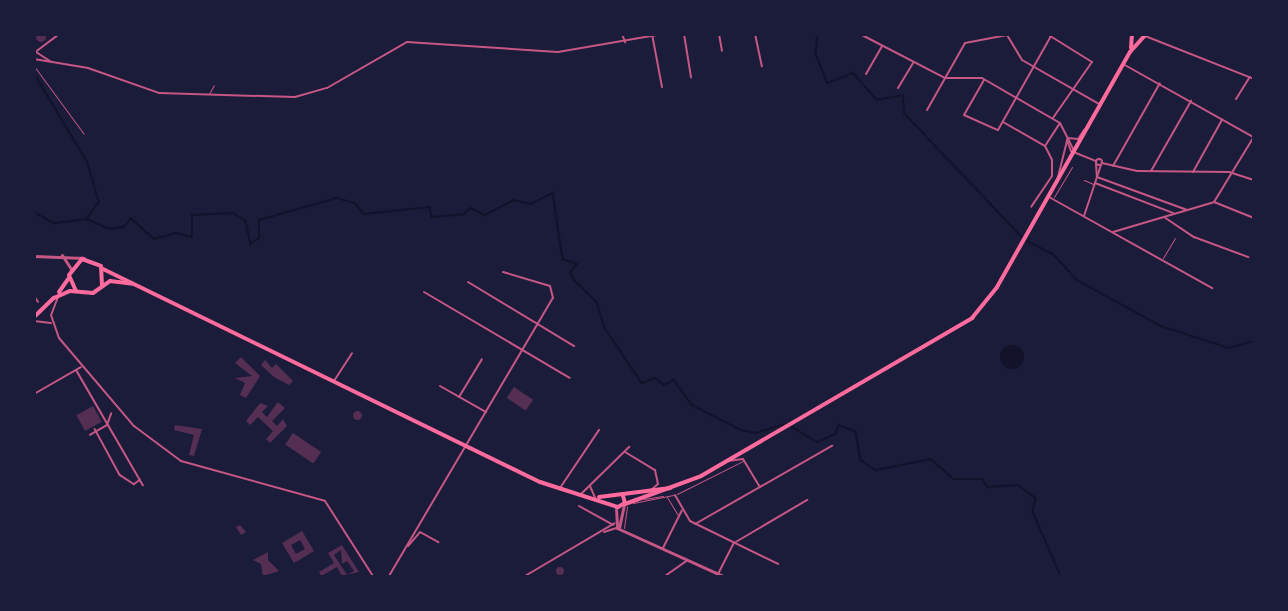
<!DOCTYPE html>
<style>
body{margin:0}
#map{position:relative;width:1288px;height:611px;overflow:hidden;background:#1b1b3a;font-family:Arial,sans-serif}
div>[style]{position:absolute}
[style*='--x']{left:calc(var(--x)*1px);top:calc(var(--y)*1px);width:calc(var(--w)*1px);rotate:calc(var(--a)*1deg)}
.water>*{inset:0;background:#12122b}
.round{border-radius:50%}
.stream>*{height:1.5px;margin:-0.75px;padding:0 0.75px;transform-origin:0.75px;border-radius:0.75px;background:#12122b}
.building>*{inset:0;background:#542f53;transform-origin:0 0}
.service>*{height:1px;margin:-0.5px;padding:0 0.5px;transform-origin:0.5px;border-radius:0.5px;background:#c65784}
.pedestrian>*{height:1.5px;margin:-0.75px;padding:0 0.75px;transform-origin:0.75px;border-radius:0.75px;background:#c65784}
.minor>*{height:2px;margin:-1px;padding:0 1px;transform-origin:1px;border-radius:1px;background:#c65784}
.minor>.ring{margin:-1px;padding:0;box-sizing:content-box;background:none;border:2px solid #c65784;border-radius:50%}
.tertiary>*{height:3px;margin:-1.5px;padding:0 1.5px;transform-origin:1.5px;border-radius:1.5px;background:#c65784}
.primary>*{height:4px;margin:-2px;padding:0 2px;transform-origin:2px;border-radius:2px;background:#ff6b9d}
span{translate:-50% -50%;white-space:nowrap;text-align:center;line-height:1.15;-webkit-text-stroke:5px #1b1b3a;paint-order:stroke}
.frame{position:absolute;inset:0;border:36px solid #1b1b3a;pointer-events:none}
</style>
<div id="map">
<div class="water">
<div class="round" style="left:1000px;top:345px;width:24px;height:24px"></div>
</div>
<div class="stream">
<div style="--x:818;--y:34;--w:20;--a:96"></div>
<div style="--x:816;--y:54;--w:31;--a:68"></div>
<div style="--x:828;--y:83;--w:27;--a:-22"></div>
<div style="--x:853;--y:73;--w:36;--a:48"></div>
<div style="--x:877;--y:100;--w:26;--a:-11"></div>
<div style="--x:903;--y:95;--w:19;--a:84"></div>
<div style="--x:905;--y:114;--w:170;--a:46.4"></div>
<div style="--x:34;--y:73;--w:105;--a:59"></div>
<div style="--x:88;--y:163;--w:41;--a:74.2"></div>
<div style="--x:99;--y:202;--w:21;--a:125"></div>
<div style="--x:34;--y:212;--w:23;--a:29"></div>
<div style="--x:54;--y:223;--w:33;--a:-7"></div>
<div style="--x:87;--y:219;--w:24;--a:24"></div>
<div style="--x:109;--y:229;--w:15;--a:-8"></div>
<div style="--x:124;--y:227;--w:11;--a:-52"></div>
<div style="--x:131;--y:218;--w:31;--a:42"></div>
<div style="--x:154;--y:239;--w:23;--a:-15"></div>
<div style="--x:176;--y:233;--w:16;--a:14"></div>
<div style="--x:192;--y:237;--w:22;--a:-90"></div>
<div style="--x:192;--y:215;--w:41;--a:-2.8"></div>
<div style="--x:233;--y:213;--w:15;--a:32"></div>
<div style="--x:246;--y:221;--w:24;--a:78"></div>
<div style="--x:251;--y:244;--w:10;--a:-37"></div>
<div style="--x:259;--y:238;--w:18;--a:-90"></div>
<div style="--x:259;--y:220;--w:81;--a:-15.8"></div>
<div style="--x:337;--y:198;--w:19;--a:16"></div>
<div style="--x:355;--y:203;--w:14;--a:51"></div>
<div style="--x:364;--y:214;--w:66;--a:-6.1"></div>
<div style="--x:430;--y:207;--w:10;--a:79"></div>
<div style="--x:432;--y:217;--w:32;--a:-5"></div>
<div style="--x:464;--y:214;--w:8;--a:-45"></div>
<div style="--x:470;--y:208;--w:17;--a:25"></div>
<div style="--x:485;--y:215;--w:33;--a:-27"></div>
<div style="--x:514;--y:200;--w:17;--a:13"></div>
<div style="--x:531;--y:204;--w:25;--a:-27"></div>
<div style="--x:553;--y:193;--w:67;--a:81.4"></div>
<div style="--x:563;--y:259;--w:15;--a:20"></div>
<div style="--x:577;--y:264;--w:11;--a:124"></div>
<div style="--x:571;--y:273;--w:8;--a:67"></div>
<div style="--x:574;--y:280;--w:32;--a:44"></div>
<div style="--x:597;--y:302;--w:27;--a:73"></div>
<div style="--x:605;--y:328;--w:66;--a:56.1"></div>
<div style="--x:642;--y:383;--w:14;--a:-21"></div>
<div style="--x:655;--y:378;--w:11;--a:38"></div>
<div style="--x:664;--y:385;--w:11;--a:-27"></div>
<div style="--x:674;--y:380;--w:31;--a:54"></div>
<div style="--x:692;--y:405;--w:55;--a:27"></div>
<div style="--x:741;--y:430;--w:15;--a:11"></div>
<div style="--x:756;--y:433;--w:31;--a:-17"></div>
<div style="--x:1027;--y:241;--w:29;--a:27"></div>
<div style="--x:1053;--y:254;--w:35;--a:47"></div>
<div style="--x:1077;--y:280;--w:96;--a:28.7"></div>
<div style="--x:1161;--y:326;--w:71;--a:17.9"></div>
<div style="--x:1229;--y:348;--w:26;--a:-16"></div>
<div style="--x:792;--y:427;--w:29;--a:31"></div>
<div style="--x:817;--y:442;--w:20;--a:-24"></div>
<div style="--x:835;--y:434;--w:10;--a:-66"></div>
<div style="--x:839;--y:425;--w:18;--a:22"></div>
<div style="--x:856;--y:432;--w:28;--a:80"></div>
<div style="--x:861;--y:460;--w:18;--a:34"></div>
<div style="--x:876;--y:470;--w:56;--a:-11.3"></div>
<div style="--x:931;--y:459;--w:30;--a:41"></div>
<div style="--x:954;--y:479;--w:28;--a:0"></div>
<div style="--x:982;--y:479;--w:10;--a:53"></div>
<div style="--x:988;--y:487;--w:30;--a:-4"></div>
<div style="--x:1018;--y:485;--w:22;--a:36"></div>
<div style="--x:1036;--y:498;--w:14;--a:102"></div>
<div style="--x:1033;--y:512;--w:70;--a:66.4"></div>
</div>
<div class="building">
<div class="round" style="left:36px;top:32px;width:10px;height:10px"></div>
<div style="clip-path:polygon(241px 357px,260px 376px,246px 398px,240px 395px,245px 383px,235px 378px,252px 376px,235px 363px)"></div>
<div style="clip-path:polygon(265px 360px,272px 368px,276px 364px,293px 381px,289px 385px,274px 377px,261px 365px)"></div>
<div style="left:514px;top:387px;width:23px;height:13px;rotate:34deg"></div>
<div style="clip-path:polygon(278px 402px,285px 408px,272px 421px,277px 426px,283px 419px,287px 426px,270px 443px,266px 439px,273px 431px,258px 417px,250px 425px,246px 421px,260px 403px,268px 406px,262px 412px,267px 417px)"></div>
<div style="left:93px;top:406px;width:18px;height:19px;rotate:61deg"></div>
<div class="round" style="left:352.5px;top:410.5px;width:9px;height:9px"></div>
<div style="clip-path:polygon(175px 425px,202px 429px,194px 456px,189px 455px,194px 435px,174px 430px)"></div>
<div style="left:293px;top:433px;width:34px;height:14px;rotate:34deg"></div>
<div style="clip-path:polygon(240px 525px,246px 532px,241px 535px,236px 527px)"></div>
<div style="clip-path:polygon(evenodd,302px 531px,314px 551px,294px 563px,282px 543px,302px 531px,300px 540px,305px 549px,296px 554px,291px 545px,300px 540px)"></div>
<div style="clip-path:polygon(evenodd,342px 545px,359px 572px,342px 576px,337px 567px,321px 576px,319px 572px,334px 563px,328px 553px,342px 545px,341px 550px,342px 564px,347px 561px,354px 571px,347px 575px,334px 555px,341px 550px)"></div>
<div style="clip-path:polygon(268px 552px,268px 560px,279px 571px,263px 576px,261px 564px,253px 560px)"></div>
<div class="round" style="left:556px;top:567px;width:8px;height:8px"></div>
</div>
<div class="service">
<div style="--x:34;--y:66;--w:84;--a:53.7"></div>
<div style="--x:209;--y:94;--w:10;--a:-61"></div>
<div style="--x:1084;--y:180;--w:10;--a:24"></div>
<div style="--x:1054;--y:197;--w:35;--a:-59"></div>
<div style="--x:1163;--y:258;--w:23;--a:-59"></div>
<div style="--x:677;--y:494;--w:74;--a:-26.6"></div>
<div style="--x:667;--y:497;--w:21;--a:59"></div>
<div style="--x:644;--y:499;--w:19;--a:-9"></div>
<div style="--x:633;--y:503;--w:41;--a:-11.3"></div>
<div style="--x:624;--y:528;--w:22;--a:-82"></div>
</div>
<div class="pedestrian">
<div style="--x:77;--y:371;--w:132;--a:59.9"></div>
<div style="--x:95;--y:429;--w:52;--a:61.5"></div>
<div style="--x:120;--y:475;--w:17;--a:33"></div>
<div style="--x:134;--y:484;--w:7;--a:-34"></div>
<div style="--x:90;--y:435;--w:20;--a:-30"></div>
<div style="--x:107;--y:425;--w:12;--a:-70"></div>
</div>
<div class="minor">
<div style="--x:622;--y:34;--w:9;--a:69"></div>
<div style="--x:652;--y:34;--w:54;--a:79.3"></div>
<div style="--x:684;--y:34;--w:44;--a:80.8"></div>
<div style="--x:719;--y:34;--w:17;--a:80"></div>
<div style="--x:755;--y:34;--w:33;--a:78"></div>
<div style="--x:860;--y:34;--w:96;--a:27.4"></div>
<div style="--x:945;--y:78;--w:37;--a:0"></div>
<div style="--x:982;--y:78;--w:90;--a:30"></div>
<div style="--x:1060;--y:123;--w:29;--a:63"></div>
<div style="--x:1047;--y:34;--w:53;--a:31.9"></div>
<div style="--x:1092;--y:62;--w:68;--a:124.9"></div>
<div style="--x:1145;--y:36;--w:117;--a:21.5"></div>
<div style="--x:36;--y:52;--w:17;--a:33"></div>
<div style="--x:34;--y:53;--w:31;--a:-37"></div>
<div style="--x:34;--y:59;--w:55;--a:9.5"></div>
<div style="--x:88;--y:68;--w:75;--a:19.4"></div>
<div style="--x:159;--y:93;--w:136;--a:1.7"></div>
<div style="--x:295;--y:97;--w:33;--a:-16"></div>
<div style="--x:327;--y:88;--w:92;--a:-29.9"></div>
<div style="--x:407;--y:42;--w:151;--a:3.8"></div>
<div style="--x:558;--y:52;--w:106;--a:-9.8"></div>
<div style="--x:1123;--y:64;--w:149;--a:29.3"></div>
<div style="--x:866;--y:74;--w:32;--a:-60"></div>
<div style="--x:984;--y:80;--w:40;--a:119.7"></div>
<div style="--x:964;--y:115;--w:37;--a:24"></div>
<div style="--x:998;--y:130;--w:110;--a:-60.6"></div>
<div style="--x:898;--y:88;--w:29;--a:-59"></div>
<div style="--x:1236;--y:99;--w:26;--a:-58"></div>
<div style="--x:927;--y:110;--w:77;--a:-60.4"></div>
<div style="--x:965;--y:43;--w:43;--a:-10.8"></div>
<div style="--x:1007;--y:35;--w:29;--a:59"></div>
<div style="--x:1022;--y:60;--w:91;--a:29.7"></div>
<div style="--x:1003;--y:122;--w:48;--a:29.7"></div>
<div style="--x:1045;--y:146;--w:16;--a:63"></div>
<div style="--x:1052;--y:160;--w:16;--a:90"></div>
<div style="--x:1052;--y:176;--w:37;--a:124"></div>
<div style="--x:1068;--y:138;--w:10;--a:6"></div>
<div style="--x:1078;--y:139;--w:11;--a:-56"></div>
<div style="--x:1068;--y:143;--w:9;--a:69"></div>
<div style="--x:1071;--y:151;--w:27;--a:22"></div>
<div style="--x:1045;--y:146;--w:27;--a:-57"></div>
<div class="ring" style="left:1096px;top:159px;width:4px;height:4px"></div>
<div style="--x:1102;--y:163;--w:36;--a:13"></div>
<div style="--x:1137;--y:171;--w:92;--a:0.6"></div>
<div style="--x:1229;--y:172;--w:26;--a:18"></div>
<div style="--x:1096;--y:164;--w:13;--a:86"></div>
<div style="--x:1113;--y:166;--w:95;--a:-60.5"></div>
<div style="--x:1151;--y:171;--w:81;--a:-60.3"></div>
<div style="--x:1193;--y:172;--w:60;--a:-60.9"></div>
<div style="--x:1058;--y:177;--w:37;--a:-76"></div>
<div style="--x:1097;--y:177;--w:96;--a:20.1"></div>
<div style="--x:1095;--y:183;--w:84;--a:21"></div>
<div style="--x:1049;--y:197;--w:187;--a:29.2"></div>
<div style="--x:1214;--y:202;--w:75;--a:-58.6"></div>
<div style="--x:1214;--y:202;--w:43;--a:21.8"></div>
<div style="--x:1084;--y:216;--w:54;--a:-71.6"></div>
<div style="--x:1164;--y:217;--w:36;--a:34"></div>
<div style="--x:1194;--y:237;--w:58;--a:20.3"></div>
<div style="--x:1113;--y:232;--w:105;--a:-16.5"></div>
<div style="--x:468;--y:282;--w:124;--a:31.1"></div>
<div style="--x:424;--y:292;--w:169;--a:30.5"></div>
<div style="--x:34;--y:296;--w:7;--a:56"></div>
<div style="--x:58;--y:297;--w:19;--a:111"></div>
<div style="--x:51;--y:315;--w:24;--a:71"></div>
<div style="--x:59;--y:338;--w:116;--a:49.6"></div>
<div style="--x:134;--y:426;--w:59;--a:36.7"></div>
<div style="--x:181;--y:461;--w:149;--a:15.5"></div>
<div style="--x:325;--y:501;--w:89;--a:57.4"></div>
<div style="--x:34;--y:321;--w:17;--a:7"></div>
<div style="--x:334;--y:381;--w:33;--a:-57"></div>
<div style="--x:440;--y:386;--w:53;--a:29.5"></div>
<div style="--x:34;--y:394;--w:54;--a:-29.9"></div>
<div style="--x:459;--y:397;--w:44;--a:-58.8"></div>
<div style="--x:625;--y:452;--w:35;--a:31"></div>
<div style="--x:655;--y:470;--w:14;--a:78"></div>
<div style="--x:658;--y:484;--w:8;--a:140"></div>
<div style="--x:728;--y:461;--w:15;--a:-8"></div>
<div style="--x:743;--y:459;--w:33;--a:59"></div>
<div style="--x:590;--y:486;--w:13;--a:67"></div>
<div style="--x:560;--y:488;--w:70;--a:-56.1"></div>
<div style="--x:580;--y:495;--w:69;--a:-44.4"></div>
<div style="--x:675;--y:495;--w:30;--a:60"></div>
<div style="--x:690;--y:521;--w:98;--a:26"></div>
<div style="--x:579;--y:506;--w:39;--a:29"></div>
<div style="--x:695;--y:524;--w:158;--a:-29.7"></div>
<div style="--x:604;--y:532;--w:13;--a:-18"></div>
<div style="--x:408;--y:546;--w:18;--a:-49"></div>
<div style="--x:420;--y:532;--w:21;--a:29"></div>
<div style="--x:663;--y:548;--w:42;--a:-63.4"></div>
<div style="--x:718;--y:574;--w:35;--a:-63"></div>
<div style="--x:734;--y:543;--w:85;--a:-30.5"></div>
<div style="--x:389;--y:576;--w:323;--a:-59.5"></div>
<div style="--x:553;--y:298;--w:12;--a:-104"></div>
<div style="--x:550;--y:286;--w:49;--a:-163.4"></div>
<div style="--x:525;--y:576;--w:104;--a:-30.5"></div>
<div style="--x:665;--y:576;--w:28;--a:-35"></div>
</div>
<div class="tertiary">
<div style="--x:1067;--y:139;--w:2;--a:90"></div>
<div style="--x:62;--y:255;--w:17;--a:57"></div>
<div style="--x:34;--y:256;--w:50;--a:2.3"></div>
<div style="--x:616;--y:507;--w:21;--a:87"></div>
<div style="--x:617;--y:528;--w:116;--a:24.4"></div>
<div style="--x:619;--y:528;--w:24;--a:-78"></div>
<div style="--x:34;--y:576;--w:1;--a:0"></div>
<div style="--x:807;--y:576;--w:13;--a:0"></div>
</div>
<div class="primary">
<div style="--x:1131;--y:48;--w:14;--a:-86"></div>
<div style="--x:103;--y:269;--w:486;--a:26"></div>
<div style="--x:540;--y:482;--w:82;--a:17.8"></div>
<div style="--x:618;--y:507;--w:8;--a:-30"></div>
<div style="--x:625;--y:503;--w:7;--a:-106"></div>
<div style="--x:76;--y:291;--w:17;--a:-114"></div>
<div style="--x:69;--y:275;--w:21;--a:-51"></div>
<div style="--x:82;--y:259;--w:20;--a:20"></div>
<div style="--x:101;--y:266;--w:19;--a:87"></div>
<div style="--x:59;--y:292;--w:16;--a:-55"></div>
<div style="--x:54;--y:298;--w:17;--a:-24"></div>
<div style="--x:70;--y:291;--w:23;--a:5"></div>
<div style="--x:93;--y:293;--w:21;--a:-35"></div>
<div style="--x:110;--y:281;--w:23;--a:7"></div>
<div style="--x:34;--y:317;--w:28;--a:-44"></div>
<div style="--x:599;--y:497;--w:72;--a:-7.2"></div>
<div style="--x:625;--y:504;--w:81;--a:-20.2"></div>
<div style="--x:701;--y:476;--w:314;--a:-30.2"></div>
<div style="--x:972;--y:318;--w:40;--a:-51"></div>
<div style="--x:997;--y:287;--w:270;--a:-60.5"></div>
<div style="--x:1130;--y:52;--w:24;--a:-48"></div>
</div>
<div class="frame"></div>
</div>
